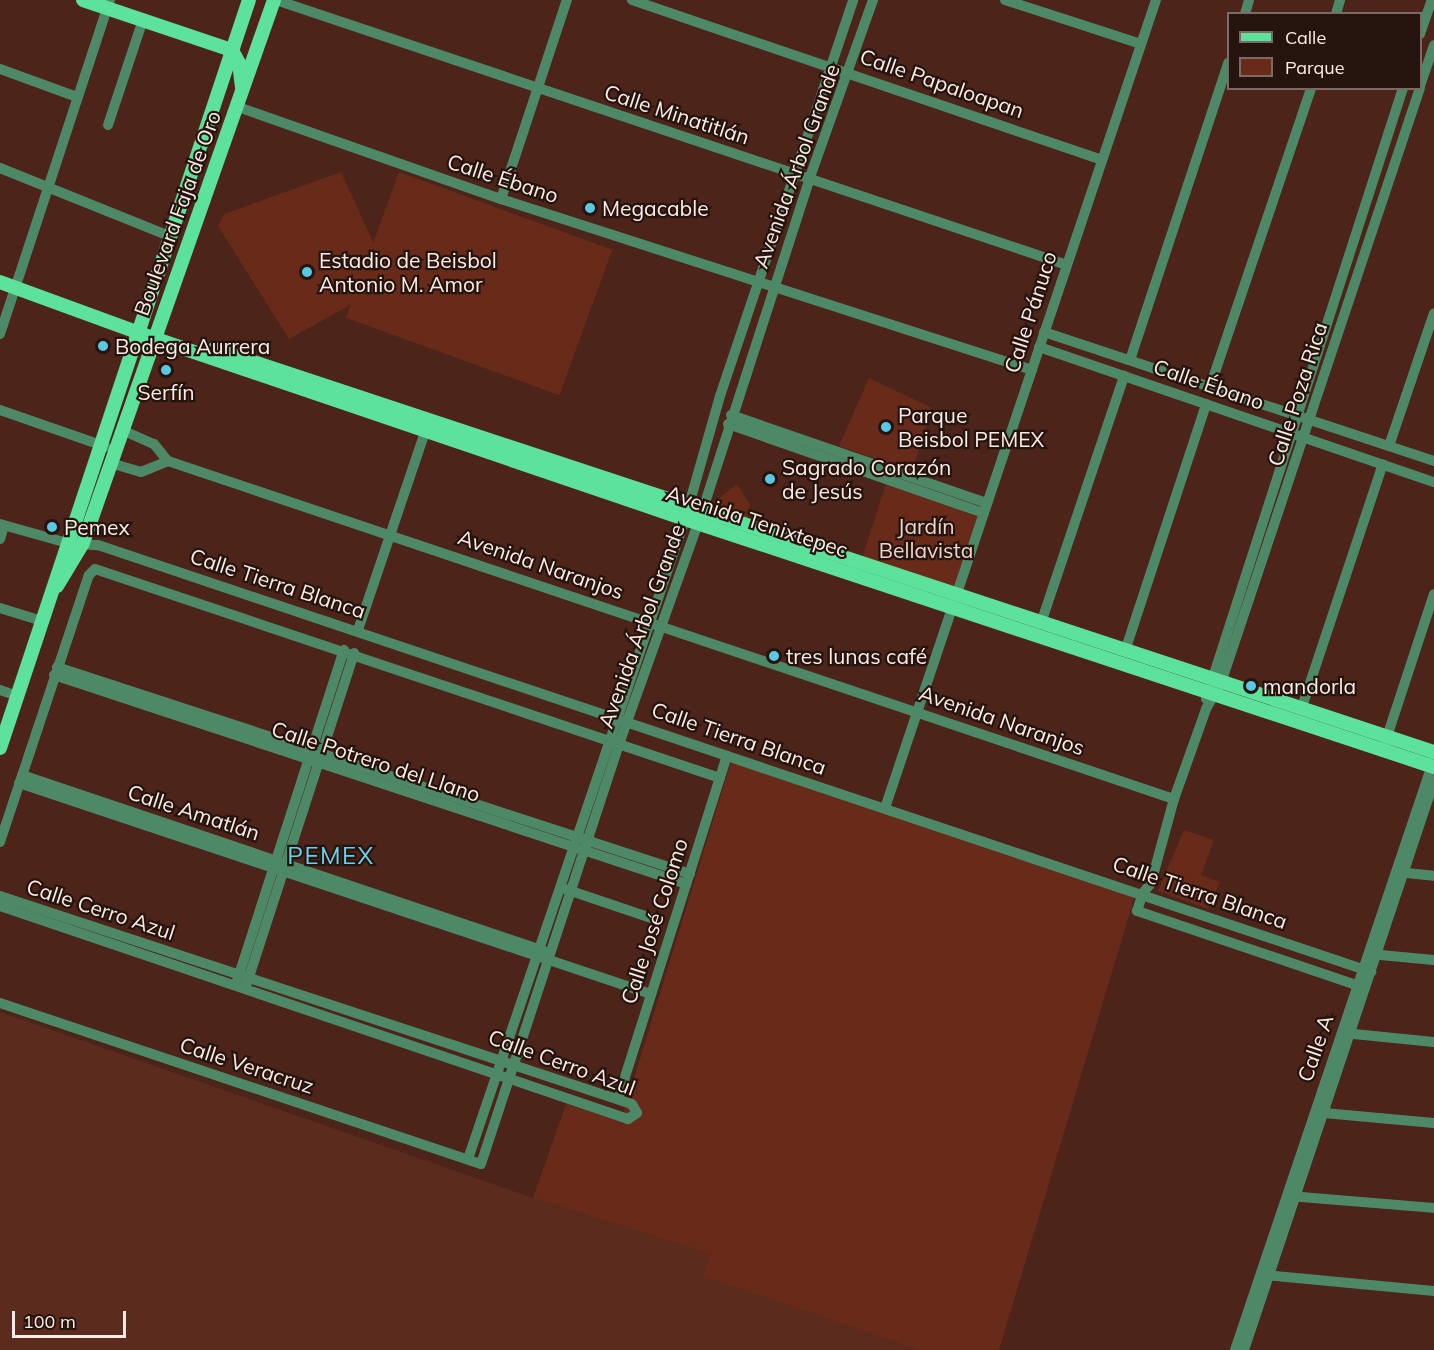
<!DOCTYPE html>
<meta charset="utf-8">
<style>
body{margin:0}
#map{position:relative;width:1434px;height:1350px;overflow:hidden;background:#4c2419;font-family:Mulish,sans-serif}
div>[style]{position:absolute}
[style*='--x']{left:calc(var(--x)*1px);top:calc(var(--y)*1px);width:calc(var(--w)*1px);rotate:calc(var(--a)*1deg)}
.built>*{inset:0;background:#5b2c1e}
.green>*{inset:0;background:#692b19;transform-origin:0 0}
.minor>*{height:10px;margin:-5px;padding:0 5px;transform-origin:5px;border-radius:5px;background:#4e8967}
.major>*{height:14px;margin:-7px;padding:0 7px;transform-origin:7px;border-radius:7px;background:#5ce29a}
.dots>*{width:16px;height:16px;translate:-50% -50%;box-sizing:border-box;border:3px solid #25140e;border-radius:50%}
span{translate:-50% -50%;white-space:nowrap;text-align:center;line-height:1.15;-webkit-text-stroke:4.5px #25140e;paint-order:stroke}
.street-label{font-size:21px;color:#fcece7}
.poi-label{font-size:21px;color:#fcece7}
.left{translate:0 -50%;text-align:left}
.park-label{font-size:21px;color:#eed4cd}
.quarter-label{font-size:24px;color:#6cd0ea;letter-spacing:1.5px}
.legend{position:absolute;left:1227px;top:12px;width:195px;height:78px;box-sizing:border-box;background:#25140e;border:2px solid #7b6a65;margin:0;padding:8px 10px;list-style:none;font-size:18px;color:#fcece7}
.legend li{display:flex;align-items:center;gap:12px;height:30px}
.legend b{width:30px;border:2px solid #7b6a65}
.scale{position:absolute;left:12px;top:1311px;width:114px;height:27px;box-sizing:border-box;border:3px solid #fcece7;border-top:0;padding-left:8px;font-size:18px;line-height:21px;white-space:nowrap;color:#fcece7;-webkit-text-stroke:4px #25140e;paint-order:stroke}
</style>
<div id="map">
<div class="built">
<div style="clip-path:polygon(0 1012px,533px 1198px,711px 1254px,704px 1276px,919px 1350px,0 1350px)"></div>
</div>
<div class="green">
<div style="clip-path:polygon(341px 172px,374px 244px,359px 300px,289px 339px,218px 226px,224px 214px)"></div>
<div style="left:399px;top:172px;width:227px;height:155px;rotate:20deg"></div>
<div style="clip-path:polygon(869px 378px,932px 408px,912px 471px,839px 446px)"></div>
<div style="clip-path:polygon(737px 484px,750px 504px,748px 518px,709px 506px)"></div>
<div style="left:886px;top:484px;width:100px;height:77px;rotate:18deg"></div>
<div style="clip-path:polygon(731px 762px,1135px 895px,999px 1350px,919px 1350px,703px 1276px,711px 1254px,533px 1198px,566px 1104px,621px 1121px)"></div>
<div style="clip-path:polygon(1184px 830px,1214px 840px,1201px 875px,1220px 882px,1208px 909px,1158px 891px)"></div>
</div>
<div class="minor">
<div style="--x:276;--y:0;--w:834;--a:18.52"></div>
<div style="--x:632;--y:0;--w:496;--a:18.8"></div>
<div style="--x:1005;--y:0;--w:143;--a:17.9"></div>
<div style="--x:1245;--y:14;--w:15;--a:-74"></div>
<div style="--x:1336;--y:14;--w:15;--a:-74"></div>
<div style="--x:1420;--y:34;--w:36;--a:-71"></div>
<div style="--x:0;--y:69;--w:82;--a:20"></div>
<div style="--x:1420;--y:86;--w:43;--a:-71.1"></div>
<div style="--x:238;--y:107;--w:279;--a:19.3"></div>
<div style="--x:501;--y:199;--w:558;--a:17.85"></div>
<div style="--x:108;--y:125;--w:111;--a:-71.6"></div>
<div style="--x:0;--y:168;--w:182;--a:21.9"></div>
<div style="--x:501;--y:199;--w:210;--a:-71.7"></div>
<div style="--x:1044;--y:332;--w:411;--a:18.3"></div>
<div style="--x:0;--y:334;--w:352;--a:-71.8"></div>
<div style="--x:1039;--y:347;--w:417;--a:18.9"></div>
<div style="--x:1130;--y:360;--w:313;--a:-71.7"></div>
<div style="--x:1210;--y:387;--w:316;--a:-71.3"></div>
<div style="--x:0;--y:410;--w:112;--a:19.2"></div>
<div style="--x:731;--y:415;--w:271;--a:19"></div>
<div style="--x:728;--y:424;--w:271;--a:19.2"></div>
<div style="--x:122;--y:430;--w:35;--a:24"></div>
<div style="--x:154;--y:444;--w:22;--a:51"></div>
<div style="--x:168;--y:461;--w:1061;--a:18.57"></div>
<div style="--x:1389;--y:446;--w:140;--a:-71.3"></div>
<div style="--x:110;--y:463;--w:32;--a:16"></div>
<div style="--x:141;--y:472;--w:29;--a:-22"></div>
<div style="--x:0;--y:524;--w:70;--a:15.8"></div>
<div style="--x:67;--y:543;--w:31;--a:4"></div>
<div style="--x:98;--y:545;--w:1343;--a:18.54"></div>
<div style="--x:0;--y:539;--w:14;--a:-73"></div>
<div style="--x:0;--y:608;--w:44;--a:17.2"></div>
<div style="--x:1041;--y:623;--w:261;--a:-71.4"></div>
<div style="--x:358;--y:630;--w:215;--a:-71.3"></div>
<div style="--x:1125;--y:651;--w:260;--a:-71.8"></div>
<div style="--x:57;--y:667;--w:666;--a:18.11"></div>
<div style="--x:54;--y:675;--w:666;--a:18.3"></div>
<div style="--x:0;--y:690;--w:18;--a:19"></div>
<div style="--x:1206;--y:699;--w:642;--a:-72.13"></div>
<div style="--x:1301;--y:710;--w:259;--a:-71.6"></div>
<div style="--x:1382;--y:752;--w:166;--a:-71.8"></div>
<div style="--x:22;--y:775;--w:551;--a:18.63"></div>
<div style="--x:19;--y:783;--w:666;--a:18.46"></div>
<div style="--x:885;--y:808;--w:852;--a:-71.46"></div>
<div style="--x:0;--y:842;--w:281;--a:-71.6"></div>
<div style="--x:89;--y:575;--w:8;--a:-45"></div>
<div style="--x:95;--y:569;--w:659;--a:18.49"></div>
<div style="--x:1397;--y:872;--w:37;--a:6"></div>
<div style="--x:565;--y:889;--w:94;--a:18.6"></div>
<div style="--x:0;--y:896;--w:665;--a:18.22"></div>
<div style="--x:632;--y:1104;--w:10;--a:61"></div>
<div style="--x:637;--y:1113;--w:11;--a:146"></div>
<div style="--x:628;--y:1119;--w:663;--a:-161.26"></div>
<div style="--x:1370;--y:954;--w:64;--a:5.4"></div>
<div style="--x:237;--y:981;--w:348;--a:-72.1"></div>
<div style="--x:247;--y:983;--w:347;--a:-72"></div>
<div style="--x:1365;--y:988;--w:241;--a:-161.3"></div>
<div style="--x:1137;--y:911;--w:19;--a:-72"></div>
<div style="--x:1143;--y:893;--w:13;--a:-51"></div>
<div style="--x:1151;--y:883;--w:87;--a:-74.7"></div>
<div style="--x:1174;--y:799;--w:96;--a:-70.4"></div>
<div style="--x:1206;--y:709;--w:30;--a:-60"></div>
<div style="--x:1221;--y:683;--w:627;--a:-71.51"></div>
<div style="--x:0;--y:1003;--w:507;--a:18.51"></div>
<div style="--x:481;--y:1164;--w:442;--a:-71.8"></div>
<div style="--x:619;--y:744;--w:250;--a:-70.3"></div>
<div style="--x:703;--y:509;--w:349;--a:-72.1"></div>
<div style="--x:810;--y:177;--w:188;--a:-70.4"></div>
<div style="--x:1344;--y:1033;--w:90;--a:5.7"></div>
<div style="--x:618;--y:1099;--w:360;--a:-72.4"></div>
<div style="--x:1321;--y:1108;--w:6;--a:59"></div>
<div style="--x:1324;--y:1113;--w:110;--a:5.2"></div>
<div style="--x:468;--y:1159;--w:676;--a:-71.27"></div>
<div style="--x:685;--y:519;--w:128;--a:-74.1"></div>
<div style="--x:720;--y:396;--w:418;--a:-71.4"></div>
<div style="--x:1289;--y:1196;--w:145;--a:4.7"></div>
<div style="--x:1264;--y:1275;--w:171;--a:5.4"></div>
<div style="--x:1235;--y:1350;--w:624;--a:-71.39"></div>
<div style="--x:1244;--y:1350;--w:600;--a:-71.53"></div>
</div>
<div class="major">
<div style="--x:83;--y:0;--w:157;--a:18.6"></div>
<div style="--x:232;--y:50;--w:15;--a:62"></div>
<div style="--x:239;--y:63;--w:23;--a:83"></div>
<div style="--x:0;--y:282;--w:163;--a:20.1"></div>
<div style="--x:153;--y:338;--w:562;--a:18.79"></div>
<div style="--x:685;--y:519;--w:789;--a:18.32"></div>
<div style="--x:214;--y:349;--w:1285;--a:18.28"></div>
<div style="--x:57;--y:586;--w:50;--a:-58.8"></div>
<div style="--x:83;--y:543;--w:576;--a:-70.62"></div>
<div style="--x:0;--y:748;--w:788;--a:-71.59"></div>
</div>
<div class="dots">
<div style="left:590px;top:208px;background:#59c8e4"></div>
<div style="left:307px;top:272px;background:#59c8e4"></div>
<div style="left:103px;top:346px;background:#59c8e4"></div>
<div style="left:166px;top:370px;background:#59c8e4"></div>
<div style="left:886px;top:427px;background:#59c8e4"></div>
<div style="left:770px;top:479px;background:#59c8e4"></div>
<div style="left:52px;top:527px;background:#59c8e4"></div>
<div style="left:774px;top:656px;background:#59c8e4"></div>
<div style="left:1251px;top:686px;background:#59c8e4"></div>
</div>
<div class="street-label">
<span style="left:942px;top:83px;rotate:19deg">Calle Papaloapan</span>
<span style="left:677px;top:114px;rotate:18deg">Calle Minatitlán</span>
<span style="left:796px;top:166px;rotate:-70deg">Avenida Árbol Grande</span>
<span style="left:503px;top:178px;rotate:18deg">Calle Ébano</span>
<span style="left:177px;top:213px;rotate:-70deg">Boulevard Faja de Oro</span>
<span style="left:1030px;top:312px;rotate:-72deg">Calle Pánuco</span>
<span style="left:1209px;top:384px;rotate:19deg">Calle Ébano</span>
<span style="left:1297px;top:394px;rotate:-72deg">Calle Poza Rica</span>
<span style="left:757px;top:521px;rotate:18deg">Avenida Tenixtepec</span>
<span style="left:541px;top:564px;rotate:19deg">Avenida Naranjos</span>
<span style="left:278px;top:583px;rotate:18deg">Calle Tierra Blanca</span>
<span style="left:641px;top:626px;rotate:-70deg">Avenida Árbol Grande</span>
<span style="left:1002px;top:720px;rotate:19deg">Avenida Naranjos</span>
<span style="left:739px;top:738px;rotate:19deg">Calle Tierra Blanca</span>
<span style="left:376px;top:761px;rotate:18deg">Calle Potrero del Llano</span>
<span style="left:194px;top:812px;rotate:18deg">Calle Amatlán</span>
<span style="left:1200px;top:892px;rotate:19deg">Calle Tierra Blanca</span>
<span style="left:101px;top:909px;rotate:18deg">Calle Cerro Azul</span>
<span style="left:654px;top:921px;rotate:-72deg">Calle José Colomo</span>
<span style="left:1315px;top:1048px;rotate:-71deg">Calle A</span>
<span style="left:562px;top:1062px;rotate:20deg">Calle Cerro Azul</span>
<span style="left:247px;top:1065px;rotate:18deg">Calle Veracruz</span>
</div>
<div class="poi-label">
<span class="left" style="left:602px;top:208px">Megacable</span>
<span class="left" style="left:319px;top:272px">Estadio de Beisbol<br>Antonio M. Amor</span>
<span class="left" style="left:115px;top:346px">Bodega Aurrera</span>
<span style="left:166px;top:392px">Serfín</span>
<span class="left" style="left:898px;top:427px">Parque<br>Beisbol PEMEX</span>
<span class="left" style="left:782px;top:479px">Sagrado Corazón<br>de Jesús</span>
<span class="left" style="left:64px;top:527px">Pemex</span>
<span class="left" style="left:786px;top:656px">tres lunas café</span>
<span class="left" style="left:1263px;top:686px">mandorla</span>
</div>
<div class="park-label">
<span style="left:926px;top:538px">Jardín<br>Bellavista</span>
</div>
<div class="quarter-label">
<span style="left:331px;top:856px">PEMEX</span>
</div>
<ul class="legend">
<li><b style="height:8px;background:#5ce29a"></b>Calle</li>
<li><b style="height:16px;background:#692b19"></b>Parque</li>
</ul>
<div class="scale">100 m</div>
</div>
